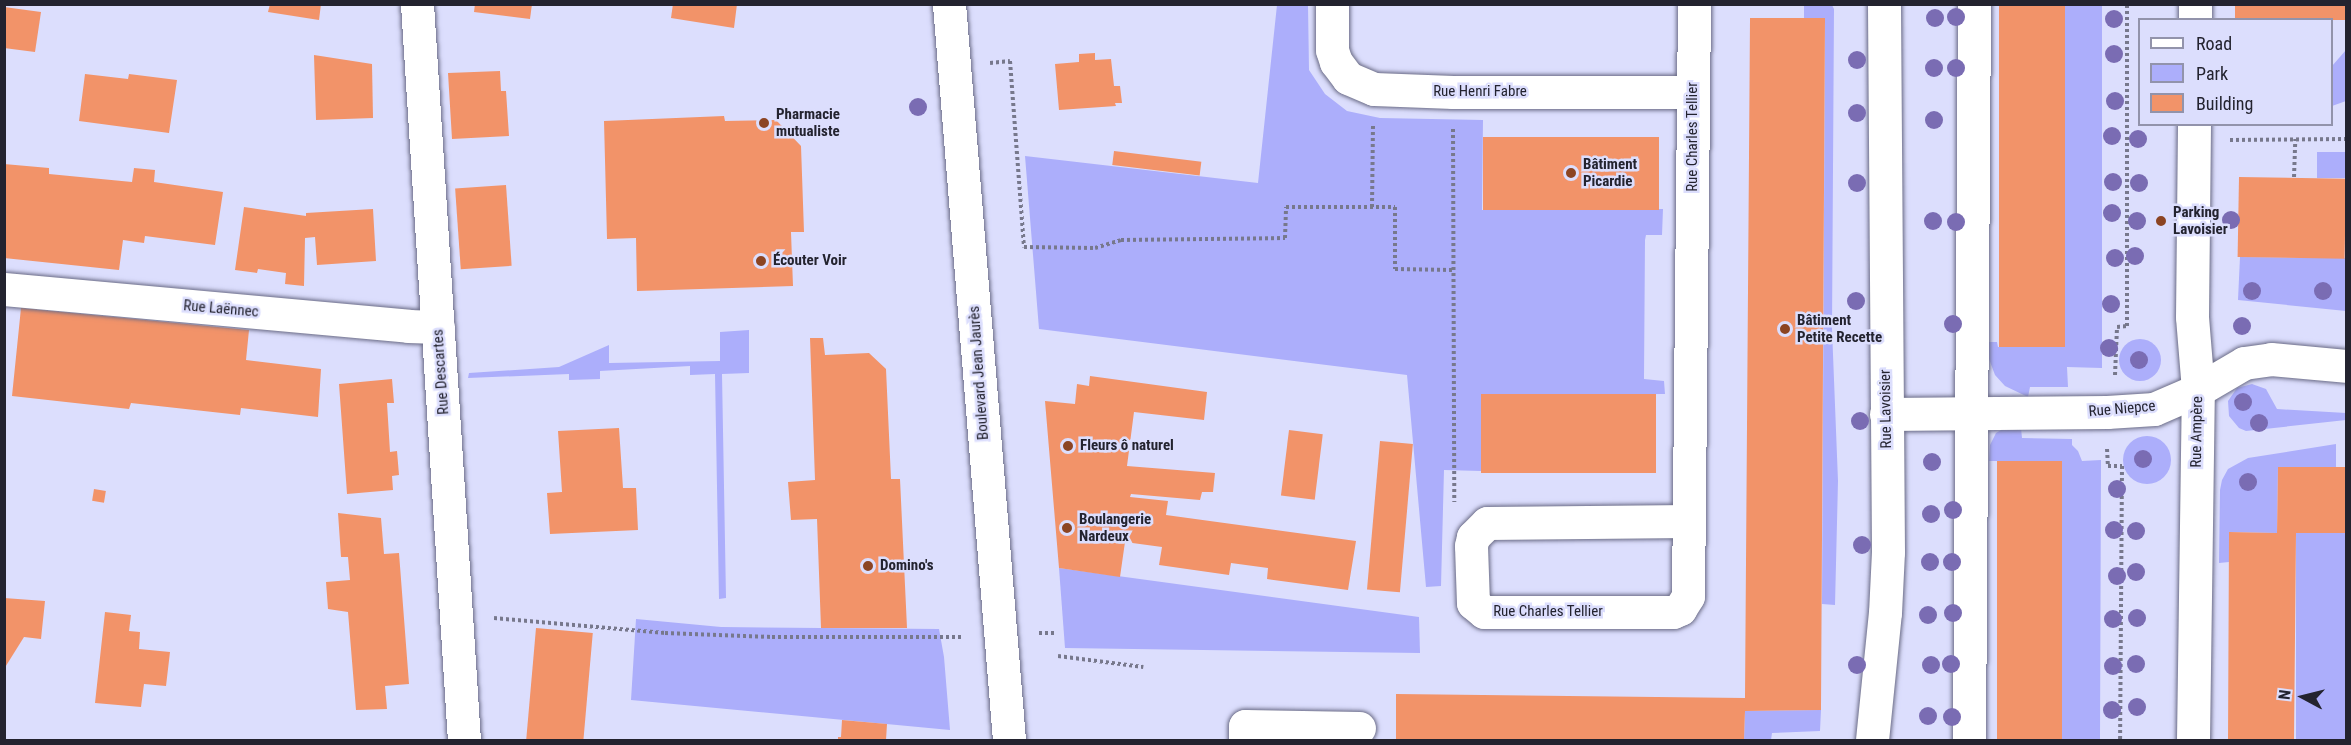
<!DOCTYPE html>
<meta charset="utf-8">
<style>
body{margin:0}
#map{position:relative;width:2351px;height:745px;overflow:hidden;background:#dcdefd;font-family:"Roboto Condensed",sans-serif}
div>[style]{position:absolute}
[style*='--x']{left:calc(var(--x)*1px);top:calc(var(--y)*1px);width:calc(var(--w)*1px);rotate:calc(var(--a)*1deg)}
.green>*{inset:0;background:#acaefb;transform-origin:0 0}
.round{border-radius:50%}
.building>*{inset:0;background:#f29369;transform-origin:0 0}
.path>*{height:4px;margin-top:-2px;transform-origin:0;background:repeating-linear-gradient(90deg,#77788c 0 3px,transparent 0 6px)}
.roads{filter:drop-shadow(0 0 2px #6a6b86) drop-shadow(0 0 2px #6a6b86)}
.street>*{height:33px;margin:-16.5px;padding:0 16.5px;transform-origin:16.5px;border-radius:16.5px;background:#fff}
.primary>*{height:33px;margin:-16.5px;padding:0 16.5px;transform-origin:16.5px;border-radius:16.5px;background:#fff}
.trees>*{width:18px;height:18px;margin:-9px;border-radius:50%;background:#7a6cb3}
.dots>*{width:16px;height:16px;translate:-50% -50%;box-sizing:border-box;border:3px solid #dcdefd;border-radius:50%}
span{translate:-50% -50%;white-space:nowrap;text-align:center;line-height:1.15;-webkit-text-stroke:5px #dcdefd;paint-order:stroke}
.street-label{font-size:15px;color:#23232f}
.poi-label{font-size:15px;color:#23232f;font-weight:700}
.left{translate:0 -50%;text-align:left}
.frame{position:absolute;inset:0;border:6px solid #23232f;pointer-events:none}
.legend{position:absolute;left:2138px;top:18px;width:195px;height:108px;box-sizing:border-box;background:#dcdefd;border:2px solid #9293ab;margin:0;padding:8px 10px;list-style:none;font-size:18px;color:#23232f}
.legend li{display:flex;align-items:center;gap:12px;height:30px}
.legend b{width:30px;border:2px solid #9293ab}
.north{position:absolute;left:2273px;top:667px;width:60px;height:60px;-webkit-text-stroke:4px #dcdefd;paint-order:stroke;rotate:277deg;font-size:16px;font-weight:700;line-height:24px;text-align:center;color:#23232f}
.north::after{content:'';display:block;margin:auto;width:21px;height:27px;background:#23232f;clip-path:polygon(50% 0,100% 100%,50% 72%,0 100%)}
</style>
<div id="map">
<div class="green">
<div style="clip-path:polygon(1277px 5px,1308px 5px,1309px 70px,1325px 94px,1347px 111px,1380px 118px,1483px 120px,1482px 210px,1663px 209px,1662px 235px,1646px 235px,1645px 240px,1644px 379px,1664px 381px,1665px 394px,1482px 395px,1481px 471px,1444px 470px,1441px 586px,1426px 587px,1407px 375px,1039px 329px,1025px 156px,1258px 183px)"></div>
<div style="clip-path:polygon(1804px 5px,1832px 5px,1834px 9px,1832px 329px,1838px 481px,1835px 605px,1822px 604px,1825px 18px,1804px 18px)"></div>
<div style="clip-path:polygon(2065px 5px,2102px 5px,2102px 368px,2067px 367px,2068px 387px,2030px 387px,2028px 397px,2005px 386px,1995px 375px,1989px 359px,1989px 342px,1997px 342px,1998px 347px,2063px 347px)"></div>
<div style="clip-path:polygon(2346px 50px,2346px 101px,2332px 106px,2332px 66px)"></div>
<div style="left:2346px;top:152px;width:26px;height:29px;rotate:90deg"></div>
<div style="clip-path:polygon(2240px 257px,2346px 258px,2346px 311px,2238px 300px)"></div>
<div style="clip-path:polygon(749px 330px,749px 373px,722px 374px,726px 598px,719px 599px,715px 374px,690px 375px,690px 366px,600px 371px,600px 379px,569px 380px,569px 374px,468px 378px,469px 373px,559px 367px,609px 345px,609px 363px,720px 361px,720px 332px)"></div>
<div class="round" style="left:2119px;top:339px;width:42px;height:42px"></div>
<div style="clip-path:polygon(2252px 384px,2266px 389px,2277px 409px,2346px 413px,2346px 420px,2246px 431px,2239px 428px,2229px 416px,2228px 401px,2237px 388px)"></div>
<div style="clip-path:polygon(2006px 427px,2021px 428px,2022px 438px,2072px 439px,2072px 445px,2078px 451px,2082px 461px,2101px 460px,2100px 740px,2061px 740px,2062px 461px,1989px 461px,1990px 445px,1996px 433px)"></div>
<div class="round" style="left:2123px;top:436px;width:48px;height:48px"></div>
<div style="clip-path:polygon(2336px 444px,2336px 467px,2278px 467px,2277px 533px,2229px 532px,2229px 562px,2219px 563px,2220px 490px,2222px 480px,2228px 469px,2248px 458px)"></div>
<div style="left:2296px;top:533px;width:50px;height:207px"></div>
<div style="clip-path:polygon(1059px 568px,1419px 617px,1420px 653px,1065px 648px)"></div>
<div style="clip-path:polygon(636px 619px,721px 627px,939px 629px,944px 657px,950px 730px,631px 700px)"></div>
<div style="clip-path:polygon(1821px 710px,1820px 731px,1772px 733px,1771px 740px,1744px 740px,1745px 711px)"></div>
</div>
<div class="building">
<div style="clip-path:polygon(270px 4px,321px 4px,319px 20px,268px 12px)"></div>
<div style="clip-path:polygon(475px 4px,532px 4px,530px 19px,474px 12px)"></div>
<div style="clip-path:polygon(673px 4px,737px 4px,734px 28px,671px 18px)"></div>
<div style="left:1999px;top:4px;width:66px;height:343px"></div>
<div style="left:2235px;top:4px;width:111px;height:16px"></div>
<div style="clip-path:polygon(4px 7px,41px 12px,35px 52px,4px 48px)"></div>
<div style="clip-path:polygon(1750px 18px,1825px 18px,1821px 710px,1745px 711px,1744px 740px,1396px 740px,1396px 694px,1745px 698px)"></div>
<div style="clip-path:polygon(1095px 53px,1095px 60px,1111px 59px,1114px 86px,1120px 86px,1122px 103px,1115px 103px,1116px 106px,1059px 110px,1055px 64px,1079px 62px,1079px 54px)"></div>
<div style="clip-path:polygon(314px 55px,372px 64px,373px 118px,316px 120px)"></div>
<div style="clip-path:polygon(500px 71px,501px 91px,506px 91px,509px 136px,452px 139px,448px 73px)"></div>
<div style="clip-path:polygon(85px 74px,128px 79px,129px 74px,177px 80px,169px 133px,79px 121px)"></div>
<div style="clip-path:polygon(724px 116px,725px 121px,776px 120px,801px 146px,804px 232px,791px 232px,793px 286px,637px 291px,636px 238px,607px 239px,604px 121px)"></div>
<div style="left:1483px;top:137px;width:176px;height:73px"></div>
<div style="left:1114px;top:151px;width:88px;height:14px;rotate:7deg"></div>
<div style="clip-path:polygon(4px 164px,49px 168px,49px 174px,132px 182px,134px 168px,155px 170px,154px 182px,223px 192px,215px 245px,145px 236px,144px 243px,123px 240px,119px 270px,4px 258px)"></div>
<div style="left:2239px;top:177px;width:107px;height:80px;rotate:1deg"></div>
<div style="left:506px;top:185px;width:81px;height:51px;rotate:86deg"></div>
<div style="clip-path:polygon(244px 207px,306px 216px,306px 213px,373px 209px,376px 261px,317px 265px,315px 237px,305px 238px,304px 286px,285px 284px,286px 273px,258px 269px,257px 273px,235px 270px)"></div>
<div style="clip-path:polygon(21px 308px,249px 330px,246px 360px,321px 369px,318px 417px,241px 408px,240px 415px,131px 403px,129px 409px,12px 396px)"></div>
<div style="clip-path:polygon(810px 338px,823px 338px,825px 355px,869px 353px,886px 369px,891px 479px,900px 479px,907px 628px,821px 628px,817px 519px,791px 520px,788px 482px,815px 480px)"></div>
<div style="clip-path:polygon(1090px 376px,1207px 392px,1204px 420px,1134px 412px,1127px 466px,1215px 473px,1213px 492px,1202px 492px,1200px 500px,1131px 494px,1130px 497px,1168px 501px,1166px 515px,1356px 541px,1348px 590px,1267px 579px,1268px 568px,1231px 563px,1229px 575px,1159px 565px,1162px 547px,1125px 542px,1120px 577px,1059px 568px,1045px 401px,1075px 404px,1077px 384px,1089px 386px)"></div>
<div style="clip-path:polygon(392px 379px,394px 403px,387px 403px,390px 452px,397px 451px,399px 475px,392px 476px,393px 490px,347px 494px,339px 384px)"></div>
<div style="left:1656px;top:394px;width:79px;height:175px;rotate:90deg"></div>
<div style="clip-path:polygon(619px 428px,623px 488px,636px 488px,638px 530px,550px 534px,547px 493px,562px 492px,558px 431px)"></div>
<div style="left:1289px;top:430px;width:34px;height:66px;rotate:7deg"></div>
<div style="left:1380px;top:441px;width:33px;height:149px;rotate:5deg"></div>
<div style="left:1997px;top:461px;width:65px;height:279px"></div>
<div style="clip-path:polygon(2278px 467px,2346px 467px,2346px 533px,2296px 533px,2294px 740px,2228px 740px,2229px 532px,2277px 533px)"></div>
<div style="left:94px;top:489px;width:12px;height:12px;rotate:9deg"></div>
<div style="clip-path:polygon(338px 513px,381px 518px,384px 554px,399px 553px,409px 684px,385px 686px,387px 709px,356px 710px,348px 612px,328px 609px,326px 582px,350px 580px,348px 557px,341px 557px)"></div>
<div style="clip-path:polygon(4px 598px,45px 601px,41px 639px,24px 637px,4px 669px)"></div>
<div style="clip-path:polygon(105px 612px,131px 615px,129px 631px,140px 632px,139px 649px,170px 652px,166px 686px,144px 684px,141px 707px,95px 703px)"></div>
<div style="left:536px;top:628px;width:57px;height:113px;rotate:5deg"></div>
<div style="clip-path:polygon(842px 720px,887px 724px,886px 740px,838px 740px,838px 737px,841px 737px)"></div>
</div>
<div class="path">
<div style="--x:990;--y:63;--w:20;--a:-6"></div>
<div style="--x:1010;--y:61;--w:187;--a:85.7"></div>
<div style="--x:1024;--y:247;--w:71;--a:0.8"></div>
<div style="--x:1095;--y:248;--w:27;--a:-17"></div>
<div style="--x:1121;--y:240;--w:164;--a:-0.7"></div>
<div style="--x:1285;--y:238;--w:31;--a:-88"></div>
<div style="--x:1286;--y:207;--w:109;--a:0"></div>
<div style="--x:1395;--y:207;--w:62;--a:90"></div>
<div style="--x:1395;--y:269;--w:57;--a:1"></div>
<div style="--x:1453;--y:129;--w:373;--a:89.8"></div>
<div style="--x:2230;--y:140;--w:116;--a:-0.5"></div>
<div style="--x:2294;--y:177;--w:38;--a:-88"></div>
<div style="--x:1372;--y:207;--w:81;--a:-89.3"></div>
<div style="--x:2115;--y:375;--w:48;--a:-87.6"></div>
<div style="--x:2117;--y:327;--w:10;--a:-6"></div>
<div style="--x:2127;--y:326;--w:322;--a:-90"></div>
<div style="--x:2107;--y:449;--w:17;--a:87"></div>
<div style="--x:2108;--y:466;--w:14;--a:0"></div>
<div style="--x:2122;--y:466;--w:274;--a:90.4"></div>
<div style="--x:494;--y:618;--w:172;--a:5"></div>
<div style="--x:665;--y:633;--w:107;--a:2.1"></div>
<div style="--x:772;--y:637;--w:190;--a:0"></div>
<div style="--x:1039;--y:633;--w:17;--a:0"></div>
<div style="--x:1058;--y:656;--w:86;--a:7.4"></div>
</div>
<div class="roads">
<div class="street">
<div style="--x:417;--y:4;--w:737;--a:86.35"></div>
<div style="--x:1332;--y:4;--w:46;--a:90"></div>
<div style="--x:1332;--y:50;--w:13;--a:72"></div>
<div style="--x:1336;--y:62;--w:20;--a:53"></div>
<div style="--x:1348;--y:78;--w:28;--a:23"></div>
<div style="--x:1374;--y:89;--w:79;--a:2.2"></div>
<div style="--x:1453;--y:92;--w:240;--a:0"></div>
<div style="--x:2195;--y:20;--w:16;--a:-90"></div>
<div style="--x:4;--y:289;--w:406;--a:5.2"></div>
<div style="--x:408;--y:326;--w:30;--a:2"></div>
<div style="--x:1886;--y:414;--w:221;--a:-0.5"></div>
<div style="--x:2107;--y:412;--w:47;--a:-3.7"></div>
<div style="--x:2154;--y:409;--w:48;--a:-23.4"></div>
<div style="--x:2198;--y:390;--w:53;--a:-30.4"></div>
<div style="--x:2244;--y:363;--w:27;--a:-8"></div>
<div style="--x:2271;--y:359;--w:75;--a:5.3"></div>
<div style="--x:1689;--y:521;--w:202;--a:179.4"></div>
<div style="--x:1487;--y:523;--w:20;--a:135"></div>
<div style="--x:1473;--y:537;--w:9;--a:103"></div>
<div style="--x:1471;--y:546;--w:57;--a:88"></div>
<div style="--x:1473;--y:603;--w:14;--a:39"></div>
<div style="--x:1484;--y:612;--w:189;--a:0"></div>
<div style="--x:1673;--y:612;--w:8;--a:-23"></div>
<div style="--x:1680;--y:609;--w:15;--a:-58"></div>
<div style="--x:1688;--y:596;--w:592;--a:-89.42"></div>
<div style="--x:1245;--y:740;--w:14;--a:-90"></div>
<div style="--x:1245;--y:726;--w:114;--a:1"></div>
<div style="--x:1872;--y:740;--w:128;--a:-84.2"></div>
<div style="--x:1885;--y:613;--w:61;--a:-87.2"></div>
<div style="--x:1888;--y:552;--w:548;--a:-90.42"></div>
<div style="--x:1969;--y:740;--w:736;--a:-89.61"></div>
<div style="--x:2193;--y:740;--w:350;--a:-89.2"></div>
<div style="--x:2198;--y:390;--w:73;--a:-94.7"></div>
<div style="--x:2192;--y:317;--w:193;--a:-89.4"></div>
</div>
<div class="primary">
<div style="--x:949;--y:4;--w:738;--a:85.34"></div>
</div>
</div>
<div class="trees">
<div style="left:1956px;top:17px"></div>
<div style="left:1935px;top:18px"></div>
<div style="left:2114px;top:19px"></div>
<div style="left:2114px;top:54px"></div>
<div style="left:1857px;top:60px"></div>
<div style="left:1934px;top:68px"></div>
<div style="left:1956px;top:68px"></div>
<div style="left:2115px;top:101px"></div>
<div style="left:918px;top:107px"></div>
<div style="left:1857px;top:113px"></div>
<div style="left:1934px;top:120px"></div>
<div style="left:2112px;top:136px"></div>
<div style="left:2138px;top:139px"></div>
<div style="left:2113px;top:182px"></div>
<div style="left:1857px;top:183px"></div>
<div style="left:2139px;top:183px"></div>
<div style="left:2112px;top:213px"></div>
<div style="left:2231px;top:220px"></div>
<div style="left:1933px;top:221px"></div>
<div style="left:2137px;top:221px"></div>
<div style="left:1956px;top:222px"></div>
<div style="left:2135px;top:256px"></div>
<div style="left:2115px;top:258px"></div>
<div style="left:2252px;top:291px"></div>
<div style="left:2323px;top:291px"></div>
<div style="left:1856px;top:301px"></div>
<div style="left:2111px;top:304px"></div>
<div style="left:1953px;top:324px"></div>
<div style="left:2242px;top:326px"></div>
<div style="left:2109px;top:348px"></div>
<div style="left:2139px;top:360px"></div>
<div style="left:2243px;top:402px"></div>
<div style="left:1860px;top:421px"></div>
<div style="left:2259px;top:423px"></div>
<div style="left:2143px;top:459px"></div>
<div style="left:1932px;top:462px"></div>
<div style="left:2248px;top:482px"></div>
<div style="left:2117px;top:489px"></div>
<div style="left:1953px;top:510px"></div>
<div style="left:1931px;top:514px"></div>
<div style="left:2114px;top:530px"></div>
<div style="left:2136px;top:531px"></div>
<div style="left:1862px;top:545px"></div>
<div style="left:1930px;top:562px"></div>
<div style="left:1952px;top:562px"></div>
<div style="left:2136px;top:572px"></div>
<div style="left:2117px;top:576px"></div>
<div style="left:1953px;top:613px"></div>
<div style="left:1928px;top:615px"></div>
<div style="left:2137px;top:618px"></div>
<div style="left:2113px;top:619px"></div>
<div style="left:1951px;top:664px"></div>
<div style="left:2136px;top:664px"></div>
<div style="left:1857px;top:665px"></div>
<div style="left:1931px;top:665px"></div>
<div style="left:2113px;top:666px"></div>
<div style="left:2137px;top:707px"></div>
<div style="left:2112px;top:710px"></div>
<div style="left:1928px;top:716px"></div>
<div style="left:1952px;top:717px"></div>
</div>
<div class="dots">
<div style="left:764px;top:123px;background:#8c4422"></div>
<div style="left:1571px;top:173px;background:#8c4422"></div>
<div style="left:2161px;top:221px;background:#8c4422"></div>
<div style="left:761px;top:261px;background:#8c4422"></div>
<div style="left:1785px;top:329px;background:#8c4422"></div>
<div style="left:1068px;top:446px;background:#8c4422"></div>
<div style="left:1067px;top:528px;background:#8c4422"></div>
<div style="left:868px;top:566px;background:#8c4422"></div>
</div>
<div class="street-label">
<span style="left:1480px;top:92px">Rue Henri Fabre</span>
<span style="left:1693px;top:137px;rotate:-90deg">Rue Charles Tellier</span>
<span style="left:221px;top:309px;rotate:5deg">Rue Laënnec</span>
<span style="left:441px;top:372px;rotate:-94deg">Rue Descartes</span>
<span style="left:979px;top:373px;rotate:-94deg">Boulevard Jean Jaurès</span>
<span style="left:1886px;top:409px;rotate:-91deg">Rue Lavoisier</span>
<span style="left:2122px;top:409px;rotate:-5deg">Rue Niepce</span>
<span style="left:2197px;top:432px;rotate:-89deg">Rue Ampère</span>
<span style="left:1548px;top:612px">Rue Charles Tellier</span>
</div>
<div class="poi-label">
<span class="left" style="left:776px;top:123px">Pharmacie<br>mutualiste</span>
<span class="left" style="left:1583px;top:173px">Bâtiment<br>Picardie</span>
<span class="left" style="left:2173px;top:221px">Parking<br>Lavoisier</span>
<span class="left" style="left:773px;top:261px">Écouter Voir</span>
<span class="left" style="left:1797px;top:329px">Bâtiment<br>Petite Recette</span>
<span class="left" style="left:1080px;top:446px">Fleurs ô naturel</span>
<span class="left" style="left:1079px;top:528px">Boulangerie<br>Nardeux</span>
<span class="left" style="left:880px;top:566px">Domino's</span>
</div>
<div class="frame"></div>
<ul class="legend">
<li><b style="height:8px;background:#fff"></b>Road</li>
<li><b style="height:16px;background:#acaefb"></b>Park</li>
<li><b style="height:16px;background:#f29369"></b>Building</li>
</ul>
<div class="north">N</div>
</div>
